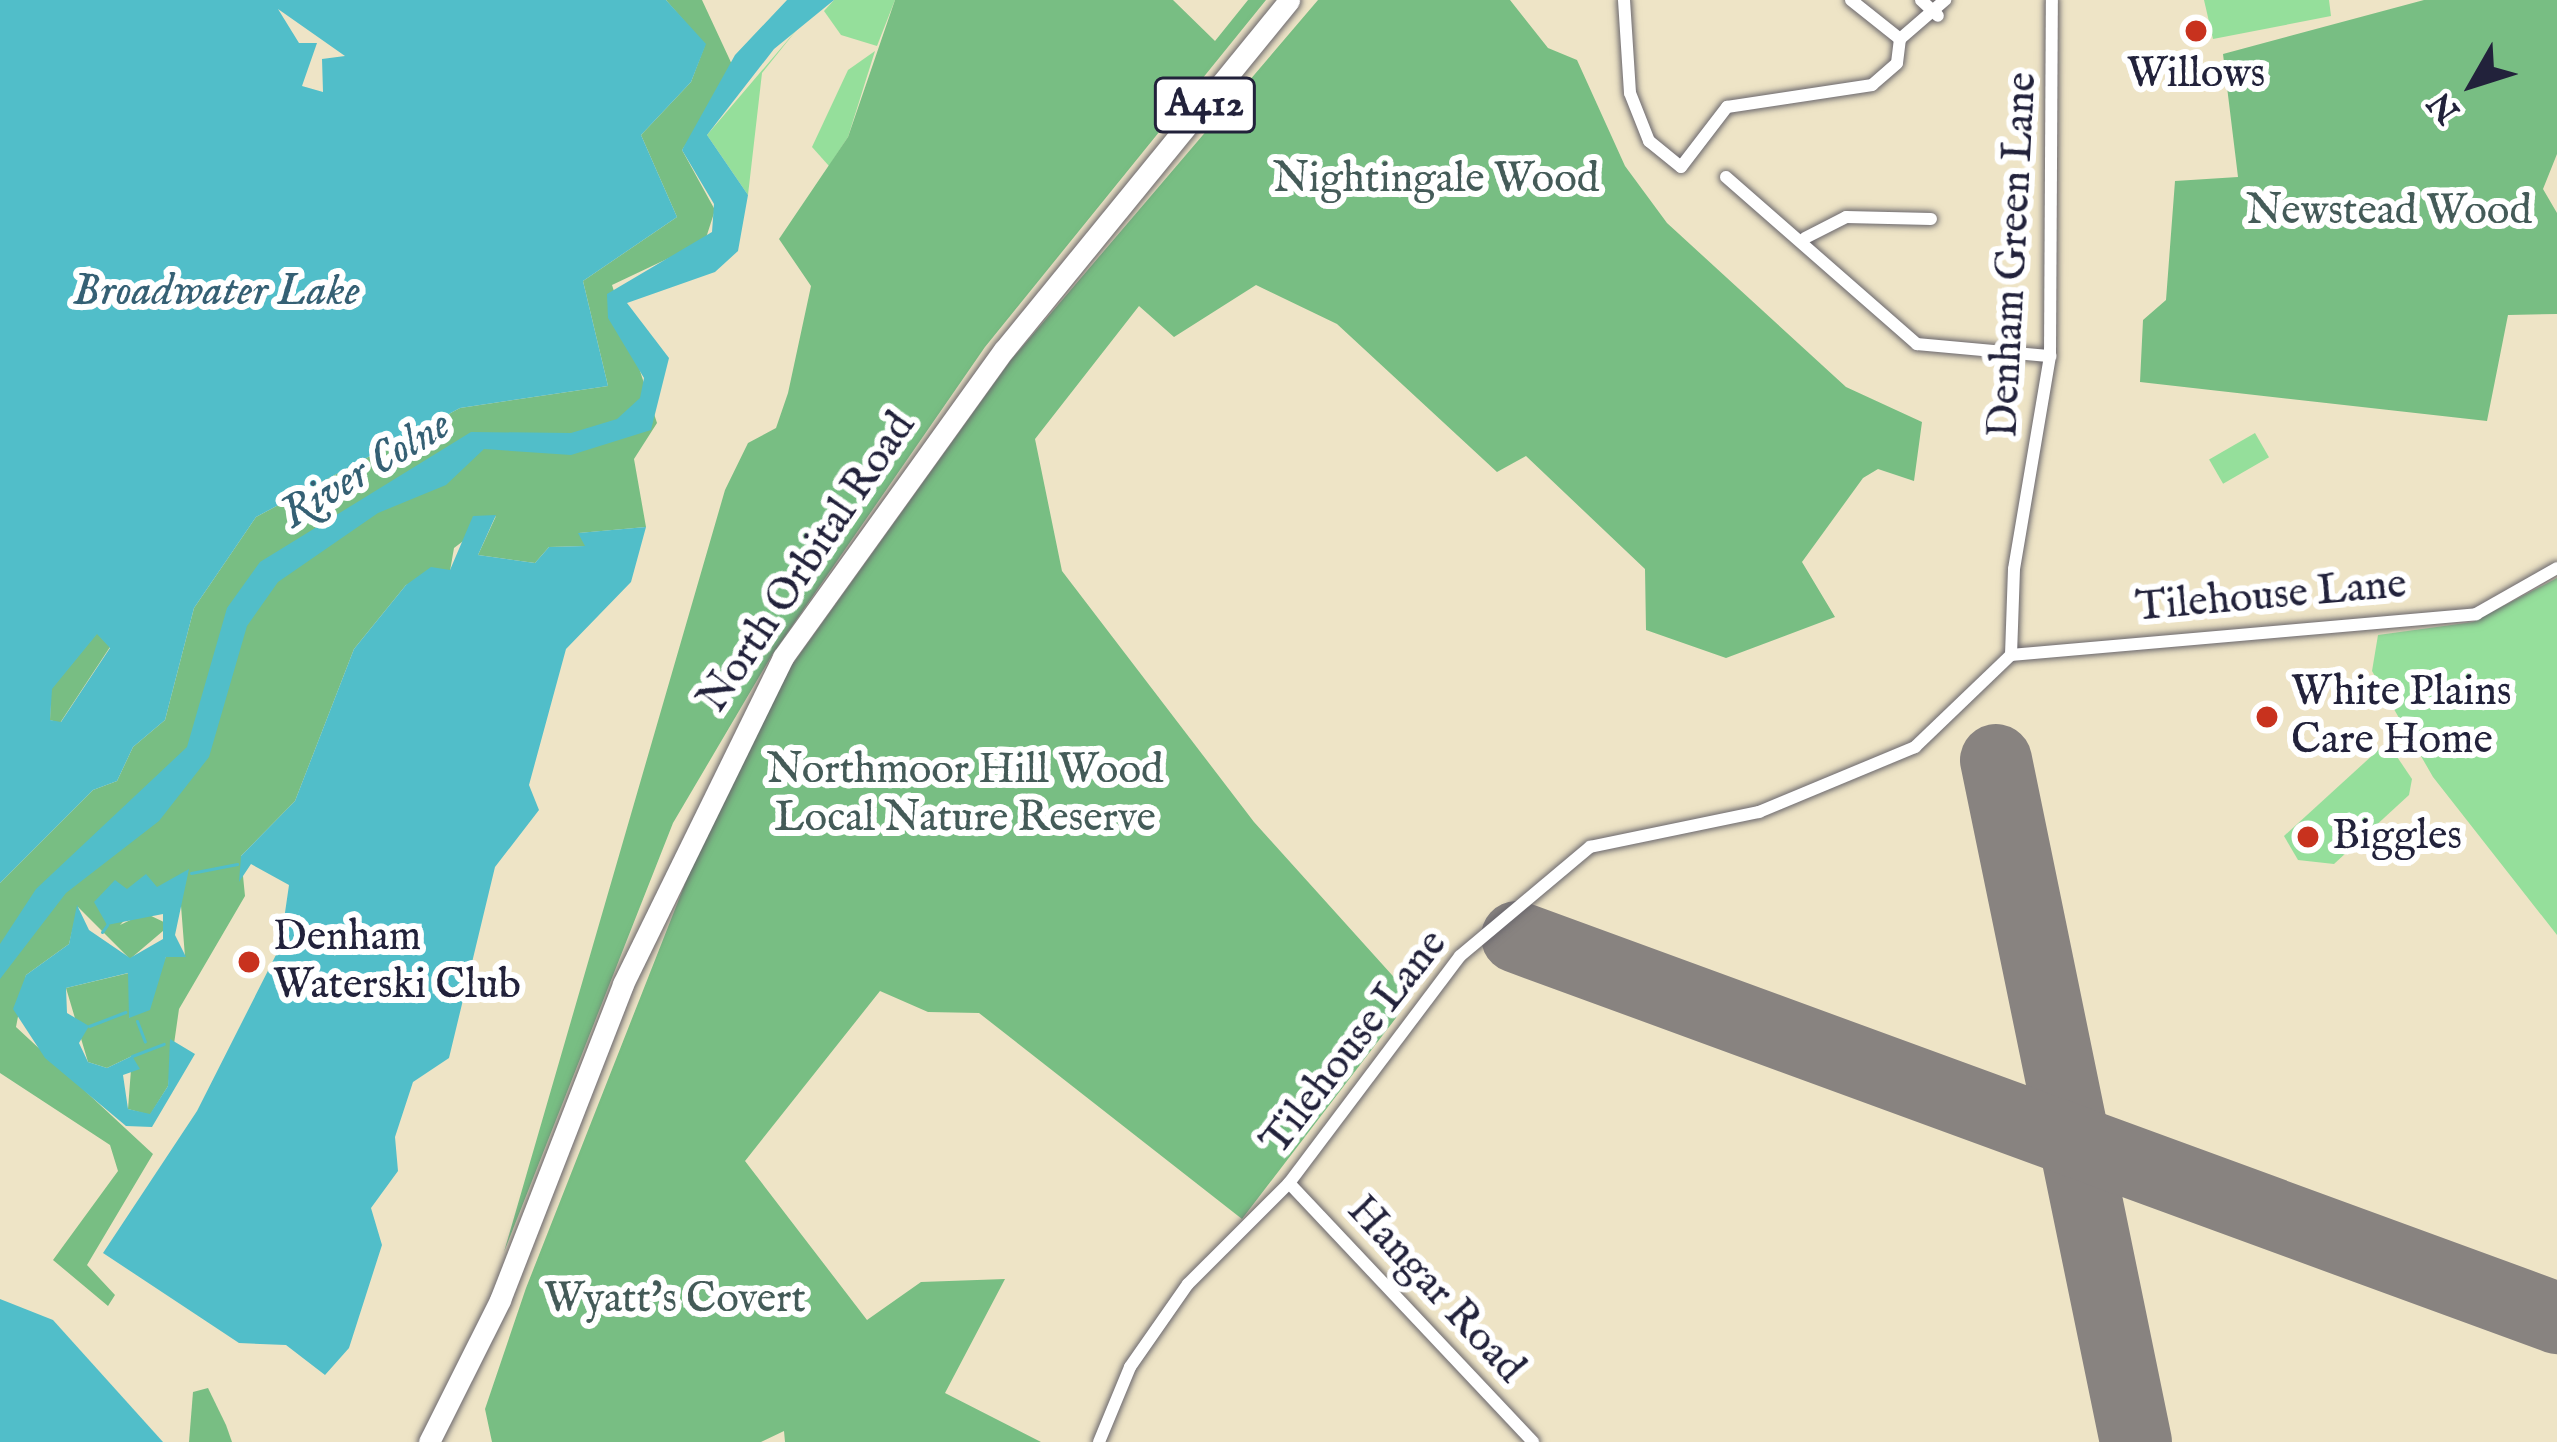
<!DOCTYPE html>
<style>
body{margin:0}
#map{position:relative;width:2557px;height:1442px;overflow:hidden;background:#eee4c6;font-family:"IM FELL English",serif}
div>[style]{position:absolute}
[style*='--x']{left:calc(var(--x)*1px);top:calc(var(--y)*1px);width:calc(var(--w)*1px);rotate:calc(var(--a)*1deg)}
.green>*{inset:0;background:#95df9b;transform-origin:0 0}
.forest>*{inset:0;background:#78be83}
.water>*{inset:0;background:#51bec9}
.stream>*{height:3px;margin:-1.5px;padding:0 1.5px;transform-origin:1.5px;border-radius:1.5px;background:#51bec9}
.runway>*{height:72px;margin:-36px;padding:0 36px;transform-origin:36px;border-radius:36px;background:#888380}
.roads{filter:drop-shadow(0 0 3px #69666c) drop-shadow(0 0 3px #69666c)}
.street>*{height:12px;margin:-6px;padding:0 6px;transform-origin:6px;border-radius:6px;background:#fff}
.primary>*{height:21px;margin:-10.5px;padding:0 10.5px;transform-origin:10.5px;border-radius:10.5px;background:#fff}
.dots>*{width:33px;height:33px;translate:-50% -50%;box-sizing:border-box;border:6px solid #fff;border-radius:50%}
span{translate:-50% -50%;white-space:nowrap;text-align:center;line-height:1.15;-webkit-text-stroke:12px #fff;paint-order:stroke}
.shield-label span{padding:3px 9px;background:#fff;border:3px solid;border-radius:9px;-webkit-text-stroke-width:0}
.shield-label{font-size:39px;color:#22223b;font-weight:700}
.poi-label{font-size:42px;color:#22223b}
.left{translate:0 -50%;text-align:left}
.park-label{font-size:42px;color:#445b58}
.street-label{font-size:42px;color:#22223b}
.water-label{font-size:45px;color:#356074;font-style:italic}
.north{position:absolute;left:2413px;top:24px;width:120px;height:120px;-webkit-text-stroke:9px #fff;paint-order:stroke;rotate:231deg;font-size:33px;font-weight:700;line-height:48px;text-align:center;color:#22223b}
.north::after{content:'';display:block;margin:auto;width:42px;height:54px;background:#22223b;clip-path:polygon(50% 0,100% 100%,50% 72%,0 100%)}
</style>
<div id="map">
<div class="green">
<div style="clip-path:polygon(834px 0,895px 0,877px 46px,841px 35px,824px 11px)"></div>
<div style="clip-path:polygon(2204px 0,2329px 0,2331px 16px,2213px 39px)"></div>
<div style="clip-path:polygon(799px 27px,762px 73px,748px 195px,707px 135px)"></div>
<div style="clip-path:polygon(875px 51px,848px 137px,829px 166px,812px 147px,848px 70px)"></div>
<div style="left:2255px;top:433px;width:28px;height:53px;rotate:60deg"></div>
<div style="clip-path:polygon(2557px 578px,2557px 935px,2433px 777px,2372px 671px,2378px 635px,2473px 622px)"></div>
<div style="clip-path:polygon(2387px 742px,2412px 779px,2409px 795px,2334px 864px,2298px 860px,2284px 836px)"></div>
</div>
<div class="forest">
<div style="clip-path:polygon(666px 0,702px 0,735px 71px,682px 150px,715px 210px,705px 241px,612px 285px,657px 423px,634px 459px,646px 527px,579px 533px,586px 546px,549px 547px,535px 563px,478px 555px,496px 516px,454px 548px,450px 571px,406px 585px,354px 649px,295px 801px,241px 856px,245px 896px,179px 1009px,168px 1086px,150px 1115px,128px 1109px,132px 1056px,107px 1068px,88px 1062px,66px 988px,129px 973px,129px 1018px,166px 957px,185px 957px,180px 893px,157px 887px,120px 925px,145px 913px,170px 925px,130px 959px,78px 907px,69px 944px,26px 975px,16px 1027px,153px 1154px,87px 1265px,115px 1295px,108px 1306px,53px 1260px,118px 1171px,110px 1145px,0 1073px,0 883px,93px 790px,117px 781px,133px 747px,165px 720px,194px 608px,256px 517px,460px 408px,608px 386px,583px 281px,677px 217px,641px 135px,691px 82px,705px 45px)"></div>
<div style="clip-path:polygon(895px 0,1173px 0,1215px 41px,1248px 0,1266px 0,985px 347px,772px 655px,673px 823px,504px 1252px,725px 490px,748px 443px,776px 428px,788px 393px,811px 286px,779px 239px,848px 137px)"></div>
<div style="clip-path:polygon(1318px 0,1510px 0,1548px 48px,1577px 60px,1625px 166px,1667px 223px,1846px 387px,1922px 422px,1914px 481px,1878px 469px,1863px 478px,1802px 562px,1835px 617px,1726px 658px,1646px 630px,1645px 569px,1526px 456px,1497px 472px,1337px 324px,1256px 285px,1174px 337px,1139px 306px,1035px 439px,1062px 571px,1254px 822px,1410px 995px,1402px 1010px,1242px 1219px,979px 1013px,928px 1012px,880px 991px,745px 1161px,867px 1320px,921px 1282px,1005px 1279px,945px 1393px,1041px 1442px,785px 1442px,784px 1431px,761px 1442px,492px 1442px,485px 1409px,526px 1288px,703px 838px,792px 665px,1011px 360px)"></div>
<div style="clip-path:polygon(2424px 0,2557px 0,2557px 154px,2543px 189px,2557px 213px,2557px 314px,2508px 315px,2487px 421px,2140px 382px,2143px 320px,2166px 300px,2175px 181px,2238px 177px,2223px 54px)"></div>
<div style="clip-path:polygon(97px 633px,110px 647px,60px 723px,50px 720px,51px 689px)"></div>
<div style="clip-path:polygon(208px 1388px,226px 1425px,232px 1442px,189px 1442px,193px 1392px)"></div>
</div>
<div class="water">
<div style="clip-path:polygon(evenodd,0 0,666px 0,706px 44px,691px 82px,641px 135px,677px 217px,583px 281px,608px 386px,460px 408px,256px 517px,194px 608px,165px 720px,133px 747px,117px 781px,93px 790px,0 883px,0 0,278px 9px,345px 56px,322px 59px,323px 92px,302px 86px,317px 43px,299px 43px,278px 9px,0 0,97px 634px,110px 648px,61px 722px,50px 720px,52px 689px,97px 634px)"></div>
<div style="clip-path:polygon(787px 0,834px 0,774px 49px,707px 135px,748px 195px,738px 251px,715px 272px,627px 303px,669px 358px,651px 430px,571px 455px,484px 449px,446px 485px,378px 513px,278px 582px,247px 626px,209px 757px,159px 821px,66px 893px,0 979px,0 944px,36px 889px,187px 747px,227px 608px,260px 562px,471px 432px,571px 433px,617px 419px,640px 398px,644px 378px,608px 318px,607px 294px,712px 232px,714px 204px,682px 150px,735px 55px)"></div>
<div style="clip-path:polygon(496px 515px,478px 555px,535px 563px,549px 547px,585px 546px,578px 533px,646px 527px,631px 582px,566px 649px,529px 785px,539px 810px,495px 867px,449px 1058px,413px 1082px,395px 1137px,398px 1171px,371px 1208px,382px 1245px,349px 1348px,325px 1375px,286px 1345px,239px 1343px,103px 1253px,197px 1111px,280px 947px,289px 885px,251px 864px,239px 882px,241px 856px,295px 801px,354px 649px,406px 585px,431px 567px,450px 570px,473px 516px)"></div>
<div style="clip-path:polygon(189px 869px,175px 935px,186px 957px,166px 957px,150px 1010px,129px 1018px,128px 973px,66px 988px,67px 1013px,89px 1026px,79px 1043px,88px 1062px,107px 1068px,132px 1056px,140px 1069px,123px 1075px,128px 1109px,150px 1114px,168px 1086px,170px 1039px,195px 1054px,152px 1127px,126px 1126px,45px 1058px,13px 1009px,26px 975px,69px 944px,77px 905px,89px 930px,130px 958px,163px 939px,163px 914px,107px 925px,94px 902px,115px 880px,127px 889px,146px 874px,157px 887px)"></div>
<div style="clip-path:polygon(0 1299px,53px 1320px,163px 1442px,0 1442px)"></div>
</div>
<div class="stream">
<div style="--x:191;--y:873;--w:47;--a:-11.1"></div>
<div style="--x:102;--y:932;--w:9;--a:-54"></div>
<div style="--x:137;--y:1021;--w:22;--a:69"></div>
<div style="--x:89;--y:1026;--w:39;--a:-21"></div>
<div style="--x:132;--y:1056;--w:34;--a:-21"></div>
</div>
<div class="runway">
<div style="--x:1996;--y:760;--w:696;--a:78.4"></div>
<div style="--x:1517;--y:937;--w:1108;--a:20.12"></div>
</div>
<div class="roads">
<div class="street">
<div style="--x:1624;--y:0;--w:93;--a:86.3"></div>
<div style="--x:1630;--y:93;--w:52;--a:68.4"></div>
<div style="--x:1649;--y:141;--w:41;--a:39.1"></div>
<div style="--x:1681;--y:167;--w:76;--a:-52.5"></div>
<div style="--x:1727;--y:107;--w:147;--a:-8.6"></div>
<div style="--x:1872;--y:85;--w:33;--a:-41"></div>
<div style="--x:1897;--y:63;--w:24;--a:-83"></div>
<div style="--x:1851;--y:0;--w:63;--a:38.5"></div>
<div style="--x:1921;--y:0;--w:23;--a:43"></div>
<div style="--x:1900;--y:39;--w:60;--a:-40.9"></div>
<div style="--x:1726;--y:177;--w:254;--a:41.2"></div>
<div style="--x:1917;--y:344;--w:134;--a:5.2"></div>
<div style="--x:1805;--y:238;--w:46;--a:-27.1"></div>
<div style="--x:1846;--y:217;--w:85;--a:1.3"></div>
<div style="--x:2011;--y:655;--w:86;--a:-88"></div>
<div style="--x:2014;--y:569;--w:216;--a:-80.4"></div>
<div style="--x:2050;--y:356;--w:356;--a:-89.7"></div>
<div style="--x:1289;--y:1183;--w:356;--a:46.7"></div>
<div style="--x:1099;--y:1442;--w:81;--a:-67.5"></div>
<div style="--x:1130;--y:1367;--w:101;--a:-55.1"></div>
<div style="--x:1188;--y:1284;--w:143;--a:-45"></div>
<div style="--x:1289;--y:1183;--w:284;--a:-53"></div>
<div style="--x:1460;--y:956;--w:170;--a:-40"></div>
<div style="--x:1590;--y:847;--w:173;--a:-11.7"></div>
<div style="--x:1759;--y:812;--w:169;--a:-22.6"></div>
<div style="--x:1915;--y:747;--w:133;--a:-43.8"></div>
<div style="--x:2011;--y:655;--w:467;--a:-5"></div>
<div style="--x:2476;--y:614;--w:93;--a:-29.6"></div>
</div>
<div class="primary">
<div style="--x:429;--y:1442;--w:159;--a:-63.4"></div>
<div style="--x:500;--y:1300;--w:339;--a:-68.7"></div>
<div style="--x:623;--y:984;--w:364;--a:-63.9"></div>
<div style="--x:783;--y:657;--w:378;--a:-54.3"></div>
<div style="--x:1004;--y:350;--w:451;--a:-50.8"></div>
</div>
</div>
<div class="dots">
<div style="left:2196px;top:31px;background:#c8321e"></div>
<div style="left:2267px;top:717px;background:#c8321e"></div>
<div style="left:2308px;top:837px;background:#c8321e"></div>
<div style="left:249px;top:962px;background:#c8321e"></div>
</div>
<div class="shield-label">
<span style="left:1205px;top:105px">A412</span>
</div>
<div class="poi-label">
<span style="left:2196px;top:75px">Willows</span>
<span class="left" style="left:2291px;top:717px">White Plains<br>Care Home</span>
<span class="left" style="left:2332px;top:837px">Biggles</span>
<span class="left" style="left:273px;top:962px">Denham<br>Waterski Club</span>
</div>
<div class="park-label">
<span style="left:1436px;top:180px">Nightingale Wood</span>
<span style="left:2389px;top:212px">Newstead Wood</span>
<span style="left:965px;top:795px">Northmoor Hill Wood<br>Local Nature Reserve</span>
<span style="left:675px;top:1300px">Wyatt's Covert</span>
</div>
<div class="street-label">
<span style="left:2014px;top:255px;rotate:-87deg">Denham Green Lane</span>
<span style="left:808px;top:563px;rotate:-56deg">North Orbital Road</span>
<span style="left:2271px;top:597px;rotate:-5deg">Tilehouse Lane</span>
<span style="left:1355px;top:1043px;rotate:-52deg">Tilehouse Lane</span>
<span style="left:1435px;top:1290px;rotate:47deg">Hangar Road</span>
</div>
<div class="water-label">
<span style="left:216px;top:292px">Broadwater Lake</span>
<span style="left:366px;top:470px;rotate:-31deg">River Colne</span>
</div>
<div class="north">N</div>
</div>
